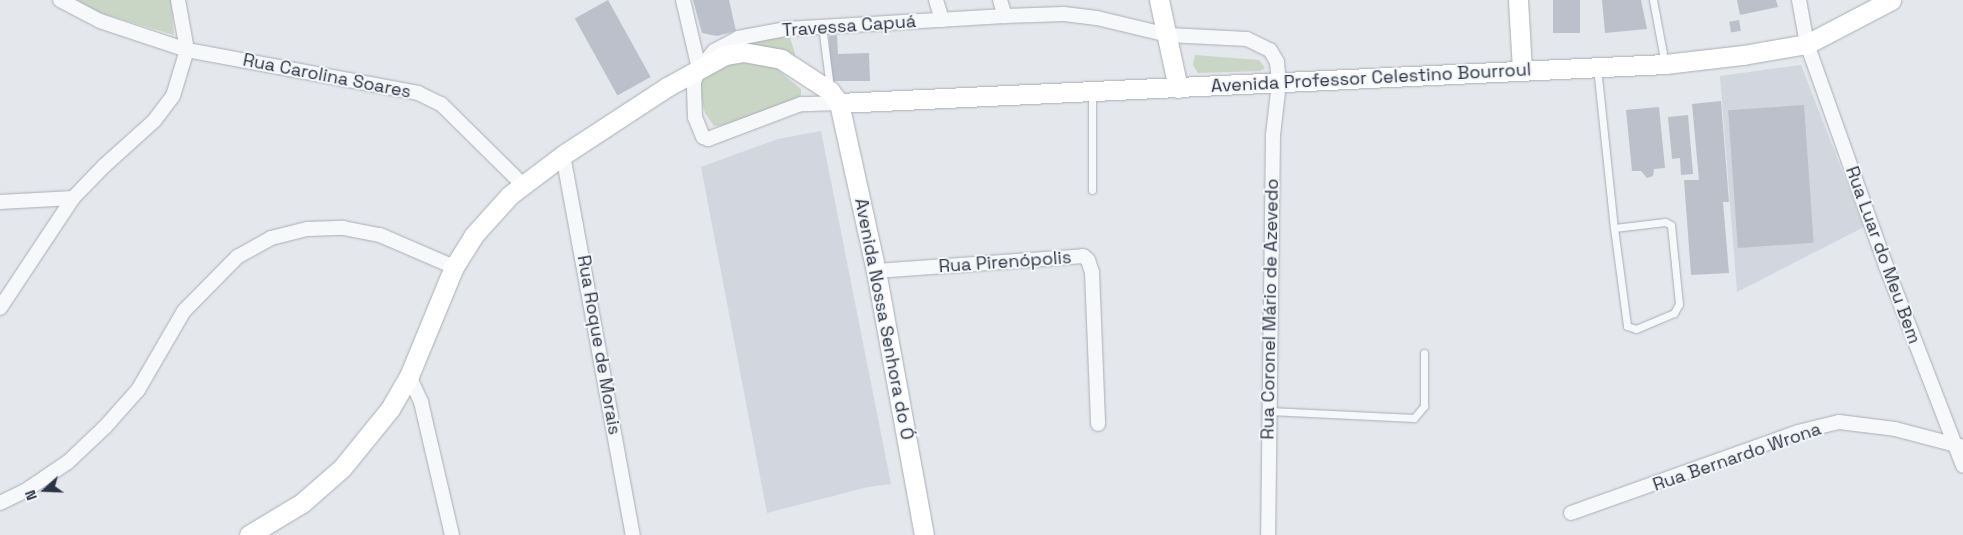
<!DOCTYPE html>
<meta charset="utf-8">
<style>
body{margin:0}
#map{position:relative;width:1963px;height:535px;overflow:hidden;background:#e4e7ec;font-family:"Space Grotesk",sans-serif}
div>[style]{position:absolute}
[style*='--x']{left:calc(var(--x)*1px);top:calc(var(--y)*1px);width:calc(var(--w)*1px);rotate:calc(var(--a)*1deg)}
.built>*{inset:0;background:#d2d6de}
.green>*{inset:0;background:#c9d6c5}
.building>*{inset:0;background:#bbc0ca;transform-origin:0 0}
.roads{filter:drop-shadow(0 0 1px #a9aeb7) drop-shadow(0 0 1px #a9aeb7)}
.service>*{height:7px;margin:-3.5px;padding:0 3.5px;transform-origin:3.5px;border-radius:3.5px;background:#f7f8fa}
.minor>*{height:14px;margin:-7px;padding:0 7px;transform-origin:7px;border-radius:7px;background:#f7f8fa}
.secondary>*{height:19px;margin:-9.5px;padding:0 9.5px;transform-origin:9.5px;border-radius:9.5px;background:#fff}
span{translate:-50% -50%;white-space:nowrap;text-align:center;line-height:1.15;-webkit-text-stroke:4px #f4f6f9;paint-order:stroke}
.street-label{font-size:18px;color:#2b3445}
.north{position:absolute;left:20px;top:465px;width:50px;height:50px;-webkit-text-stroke:4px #f4f6f9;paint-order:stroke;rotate:250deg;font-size:14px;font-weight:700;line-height:20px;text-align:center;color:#2b3445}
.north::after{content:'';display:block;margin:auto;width:18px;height:22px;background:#2b3445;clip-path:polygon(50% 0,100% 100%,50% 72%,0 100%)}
</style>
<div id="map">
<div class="built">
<div style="clip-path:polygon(1801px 65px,1864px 227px,1737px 292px,1720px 76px)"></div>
<div style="clip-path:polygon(821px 131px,891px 484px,868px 487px,767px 513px,701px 167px,778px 139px)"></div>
</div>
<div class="green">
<div style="clip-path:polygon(76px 0,171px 0,174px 35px,100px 13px)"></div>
<div style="clip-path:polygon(790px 37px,798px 64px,738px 41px)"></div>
<div style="clip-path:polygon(1195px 55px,1259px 60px,1265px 68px,1260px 71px,1198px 73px,1193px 65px)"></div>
<div style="clip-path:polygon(736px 58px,770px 63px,801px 89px,801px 99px,728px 125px,714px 126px,705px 113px,698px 87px,700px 77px)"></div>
</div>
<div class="building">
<div style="left:608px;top:0;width:88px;height:38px;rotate:61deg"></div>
<div style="clip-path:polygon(693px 0,729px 0,736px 31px,717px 36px,702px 33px)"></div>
<div style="left:1553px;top:0;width:27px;height:33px"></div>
<div style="clip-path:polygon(1602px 0,1641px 0,1647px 29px,1605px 33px)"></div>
<div style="clip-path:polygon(1737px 0,1776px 0,1778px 7px,1740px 15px)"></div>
<div style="left:1739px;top:20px;width:11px;height:10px;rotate:80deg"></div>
<div style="clip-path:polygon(837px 35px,838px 54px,869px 53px,870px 81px,831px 81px,829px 36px)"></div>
<div style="clip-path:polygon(1721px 101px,1729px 202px,1723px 202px,1729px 273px,1691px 275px,1684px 180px,1699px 180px,1692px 104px)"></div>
<div style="left:1804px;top:105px;width:138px;height:76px;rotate:86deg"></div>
<div style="clip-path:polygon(1659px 107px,1665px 168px,1654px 169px,1653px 176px,1647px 178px,1641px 171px,1632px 171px,1626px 110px)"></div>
<div style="clip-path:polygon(1688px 115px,1693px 174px,1681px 175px,1680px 158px,1672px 159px,1668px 117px)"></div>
</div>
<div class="roads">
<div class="service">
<div style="--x:1653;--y:0;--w:65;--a:79.4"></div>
<div style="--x:822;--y:26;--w:63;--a:82.6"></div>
<div style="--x:1597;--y:67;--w:162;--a:84"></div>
<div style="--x:1614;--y:228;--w:99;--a:82.4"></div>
<div style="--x:1627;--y:326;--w:9;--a:18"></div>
<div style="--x:1636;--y:329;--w:41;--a:-22.8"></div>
<div style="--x:1674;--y:313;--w:10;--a:-61"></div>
<div style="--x:1679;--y:304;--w:79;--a:-95.8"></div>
<div style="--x:1671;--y:225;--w:7;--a:-153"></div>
<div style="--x:1665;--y:222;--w:51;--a:173.3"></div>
<div style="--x:1092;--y:92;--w:98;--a:90"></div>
<div style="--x:1269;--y:411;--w:145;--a:2.8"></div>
<div style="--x:1414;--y:418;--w:16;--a:-50"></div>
<div style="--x:1424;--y:406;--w:53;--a:-90"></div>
</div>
<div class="minor">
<div style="--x:60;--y:0;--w:45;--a:27.7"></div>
<div style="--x:100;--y:21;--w:92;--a:18.4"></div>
<div style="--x:187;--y:50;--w:235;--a:10.5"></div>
<div style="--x:418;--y:93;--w:25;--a:26"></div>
<div style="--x:441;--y:104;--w:115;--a:44.6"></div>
<div style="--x:683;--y:0;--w:71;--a:76.9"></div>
<div style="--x:936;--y:0;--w:21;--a:73"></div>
<div style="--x:1000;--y:0;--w:17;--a:73"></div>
<div style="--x:1799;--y:0;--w:45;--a:79.7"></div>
<div style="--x:1807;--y:44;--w:236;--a:70.4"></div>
<div style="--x:1886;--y:266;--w:214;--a:68.9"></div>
<div style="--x:839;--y:103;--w:38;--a:178"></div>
<div style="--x:801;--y:104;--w:99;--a:159.4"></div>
<div style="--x:708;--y:139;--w:5;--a:-158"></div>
<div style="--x:703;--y:137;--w:22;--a:-112"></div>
<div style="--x:695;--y:117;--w:35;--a:-92"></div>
<div style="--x:694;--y:82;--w:14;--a:-69"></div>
<div style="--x:699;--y:69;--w:23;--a:-50"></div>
<div style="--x:714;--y:51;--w:27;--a:-28"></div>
<div style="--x:738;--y:38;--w:49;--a:-10.6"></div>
<div style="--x:786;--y:29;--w:219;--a:-3.4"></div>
<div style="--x:1005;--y:16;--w:59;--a:-1.9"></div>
<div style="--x:1064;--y:14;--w:33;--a:7"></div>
<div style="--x:1097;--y:18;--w:73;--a:13.5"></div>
<div style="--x:1168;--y:35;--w:79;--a:2.9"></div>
<div style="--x:1247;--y:39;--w:25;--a:26"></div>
<div style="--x:1270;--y:50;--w:14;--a:60"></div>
<div style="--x:1277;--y:62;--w:21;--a:85"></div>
<div style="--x:1279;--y:83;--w:52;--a:96.6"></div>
<div style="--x:1273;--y:135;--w:400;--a:90.7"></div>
<div style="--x:563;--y:155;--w:386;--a:79.6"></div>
<div style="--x:0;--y:202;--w:73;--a:-3.1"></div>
<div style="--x:73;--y:198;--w:45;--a:-45.9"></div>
<div style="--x:104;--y:166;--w:67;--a:-42"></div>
<div style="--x:154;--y:121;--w:31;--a:-53"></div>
<div style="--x:173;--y:96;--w:48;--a:-73.1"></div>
<div style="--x:187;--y:50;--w:51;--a:-100.2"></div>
<div style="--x:876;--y:271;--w:208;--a:-4.1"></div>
<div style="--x:1083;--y:256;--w:6;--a:39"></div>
<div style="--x:1088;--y:260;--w:13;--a:72"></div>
<div style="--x:1092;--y:272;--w:152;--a:87.7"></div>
<div style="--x:0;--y:308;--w:132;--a:-56.4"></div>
<div style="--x:409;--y:376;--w:29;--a:65"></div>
<div style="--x:421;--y:402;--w:137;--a:76.9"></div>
<div style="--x:0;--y:503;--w:28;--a:-26"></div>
<div style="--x:25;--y:491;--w:52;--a:-34"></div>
<div style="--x:68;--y:462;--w:51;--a:-43.4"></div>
<div style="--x:105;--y:427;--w:50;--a:-48.3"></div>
<div style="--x:138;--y:390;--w:91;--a:-59.8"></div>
<div style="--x:184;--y:311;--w:76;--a:-45.5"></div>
<div style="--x:237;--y:257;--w:39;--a:-29"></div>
<div style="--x:271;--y:238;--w:38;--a:-14"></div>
<div style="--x:308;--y:229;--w:35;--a:-2"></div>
<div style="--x:343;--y:228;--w:38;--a:11"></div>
<div style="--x:380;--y:235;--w:81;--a:23.4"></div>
<div style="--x:1571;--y:513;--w:241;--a:-19.6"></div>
<div style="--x:1798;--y:432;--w:42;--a:-13.7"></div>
<div style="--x:1839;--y:422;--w:56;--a:7.1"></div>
<div style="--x:1895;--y:429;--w:67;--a:14.7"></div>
</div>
<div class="secondary">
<div style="--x:1159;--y:0;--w:90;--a:77.8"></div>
<div style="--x:1518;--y:0;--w:70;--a:86.7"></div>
<div style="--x:839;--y:103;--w:827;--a:-2.7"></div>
<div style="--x:1665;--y:64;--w:79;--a:-6.6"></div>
<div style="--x:1743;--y:55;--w:65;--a:-9.8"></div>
<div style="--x:1807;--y:44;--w:95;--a:-27.6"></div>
<div style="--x:249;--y:535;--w:62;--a:-31.1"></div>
<div style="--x:302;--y:503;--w:53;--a:-41.2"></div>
<div style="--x:342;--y:468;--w:76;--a:-50.9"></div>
<div style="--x:390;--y:409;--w:38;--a:-60"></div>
<div style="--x:409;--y:376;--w:118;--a:-67.6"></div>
<div style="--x:454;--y:267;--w:36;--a:-58"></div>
<div style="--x:473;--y:236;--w:55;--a:-47.9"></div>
<div style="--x:510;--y:195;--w:66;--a:-37"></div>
<div style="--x:563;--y:155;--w:124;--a:-33.2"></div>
<div style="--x:667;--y:87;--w:66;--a:-28.9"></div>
<div style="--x:725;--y:55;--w:18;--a:-9"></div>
<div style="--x:743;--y:52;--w:39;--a:10"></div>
<div style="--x:781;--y:59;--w:59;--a:33.1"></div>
<div style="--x:830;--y:91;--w:15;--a:53"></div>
<div style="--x:839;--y:103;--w:172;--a:77.6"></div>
<div style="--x:876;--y:271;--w:268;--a:79.7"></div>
</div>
</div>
<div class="street-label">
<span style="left:849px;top:26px;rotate:-4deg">Travessa Capuá</span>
<span style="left:327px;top:76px;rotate:11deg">Rua Carolina Soares</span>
<span style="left:1371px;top:78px;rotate:-3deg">Avenida Professor Celestino Bourroul</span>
<span style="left:1883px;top:255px;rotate:70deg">Rua Luar do Meu Bem</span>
<span style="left:1005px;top:262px;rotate:-4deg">Rua Pirenópolis</span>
<span style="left:1270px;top:309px;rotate:-89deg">Rua Coronel Mário de Azevedo</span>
<span style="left:884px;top:319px;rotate:79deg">Avenida Nossa Senhora do Ó</span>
<span style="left:599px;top:345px;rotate:80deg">Rua Roque de Morais</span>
<span style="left:1737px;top:457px;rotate:-19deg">Rua Bernardo Wrona</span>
</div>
<div class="north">N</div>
</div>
